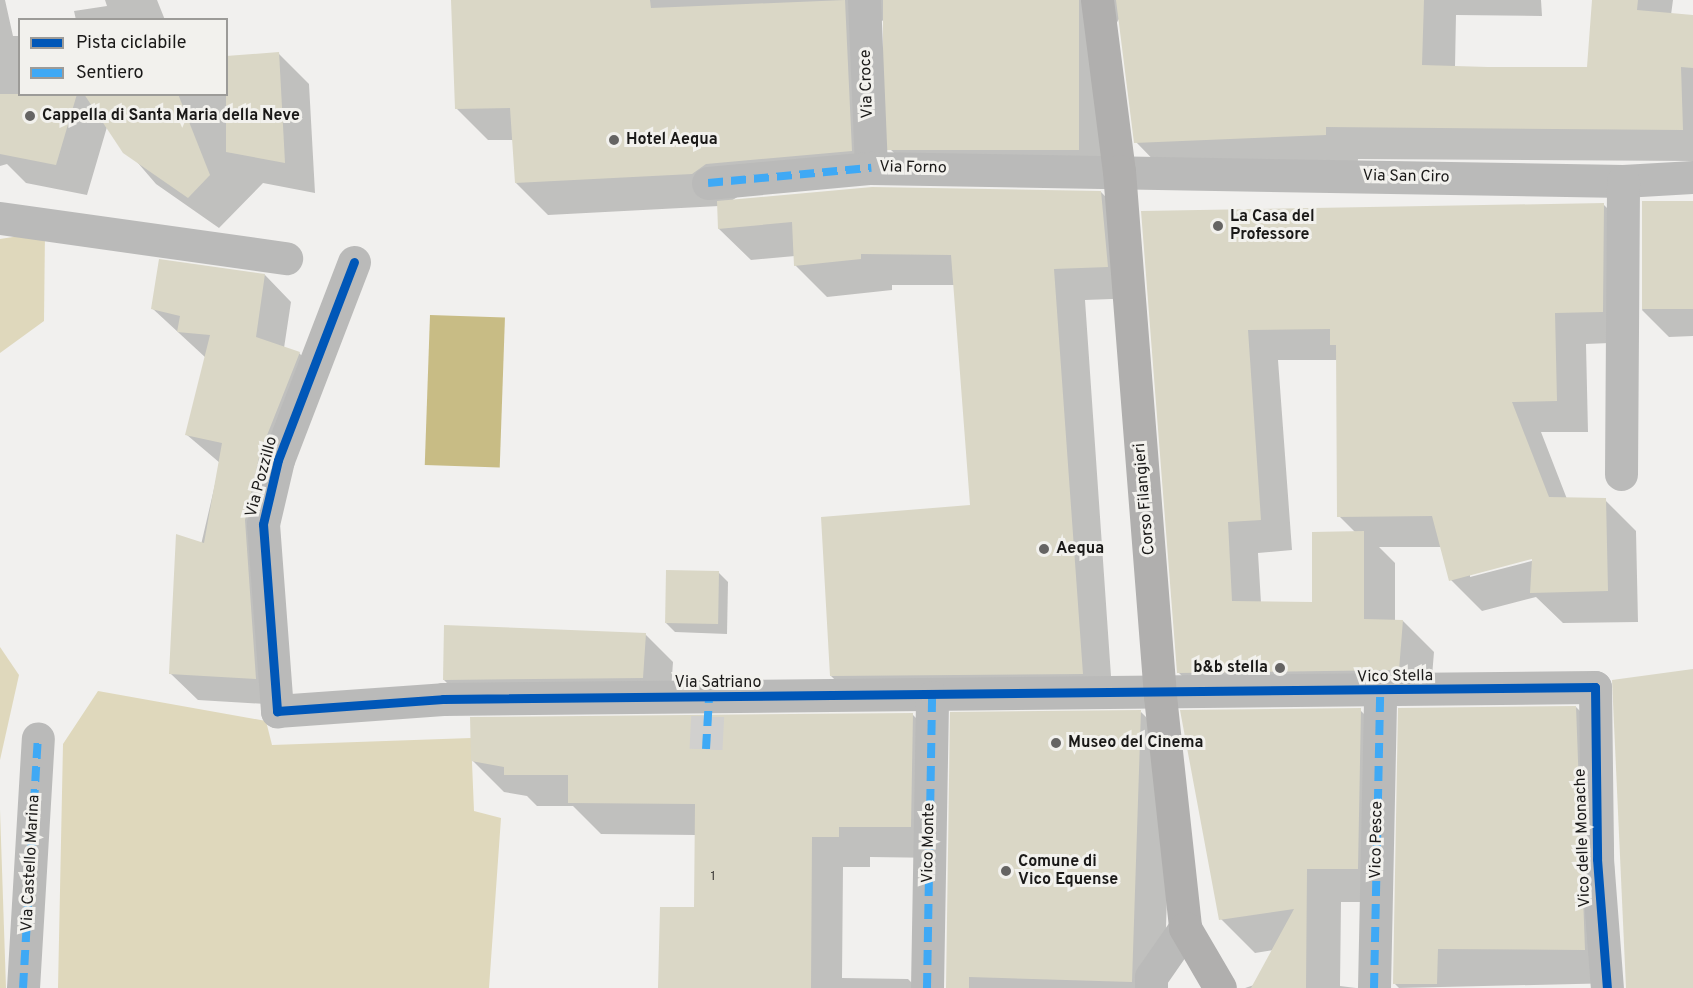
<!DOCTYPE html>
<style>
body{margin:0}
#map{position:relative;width:1693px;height:988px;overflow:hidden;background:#f1f0ee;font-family:Overpass,sans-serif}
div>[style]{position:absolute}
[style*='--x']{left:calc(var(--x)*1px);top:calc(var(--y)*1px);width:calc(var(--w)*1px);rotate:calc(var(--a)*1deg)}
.green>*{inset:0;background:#dfd8bc}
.water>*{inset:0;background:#c8bc85;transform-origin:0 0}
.shadow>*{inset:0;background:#0003}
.building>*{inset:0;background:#dad7c6;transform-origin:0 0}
.street-tunnel>*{height:33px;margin-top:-16.5px;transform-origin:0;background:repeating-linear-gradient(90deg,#d1d0ce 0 33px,transparent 0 49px)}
.street>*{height:33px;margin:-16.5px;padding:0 16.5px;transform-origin:16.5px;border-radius:16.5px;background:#babab9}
.secondary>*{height:33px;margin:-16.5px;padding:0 16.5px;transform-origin:16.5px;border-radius:16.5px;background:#b0afae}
.quiet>*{height:8px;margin-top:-4px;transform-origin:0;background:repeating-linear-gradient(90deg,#3fa9f5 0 15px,transparent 0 23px)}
.cycleway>*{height:9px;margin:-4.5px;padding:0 4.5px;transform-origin:4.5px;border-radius:4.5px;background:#0057b8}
.dots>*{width:16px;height:16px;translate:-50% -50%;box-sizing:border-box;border:3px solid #f2f1ed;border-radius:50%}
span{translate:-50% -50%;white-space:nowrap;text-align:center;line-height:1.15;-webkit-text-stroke:6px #f2f1ed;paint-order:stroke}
.number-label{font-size:14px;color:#4a4844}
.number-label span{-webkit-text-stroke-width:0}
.street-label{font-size:16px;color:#1a1918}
.poi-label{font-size:16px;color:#1a1918;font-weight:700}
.left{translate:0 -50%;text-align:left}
.right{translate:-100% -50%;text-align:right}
.legend{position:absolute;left:18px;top:18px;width:210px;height:78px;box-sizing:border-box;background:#f2f1ed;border:2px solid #9c9b98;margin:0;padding:8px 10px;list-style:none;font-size:18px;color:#1a1918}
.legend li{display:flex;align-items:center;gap:12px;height:30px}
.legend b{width:30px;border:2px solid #9c9b98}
</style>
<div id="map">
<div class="green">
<div style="clip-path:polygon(45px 232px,44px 321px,0 353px,0 239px)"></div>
<div style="clip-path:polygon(0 647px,19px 675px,0 760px)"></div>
<div style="clip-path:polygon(98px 691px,266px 721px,272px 745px,471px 738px,474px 811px,501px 818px,489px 988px,58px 988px,63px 744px)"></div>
<div style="clip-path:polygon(0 810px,6px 988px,0 988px)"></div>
</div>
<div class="water">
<div style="left:430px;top:315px;width:75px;height:150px;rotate:2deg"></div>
</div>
<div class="shadow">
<div style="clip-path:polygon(0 0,5px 0,13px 36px,20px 36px,20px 94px,226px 94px,278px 53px,309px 84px,315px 193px,263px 183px,219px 228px,156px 184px,107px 127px,87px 195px,26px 183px,7px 164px,0 166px)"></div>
<div style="clip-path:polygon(105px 0,157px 0,165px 20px,76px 20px,74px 11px,107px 6px)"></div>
<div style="clip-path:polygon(452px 0,1541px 0,1542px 16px,1456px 15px,1455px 67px,1589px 68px,1593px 0,1673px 0,1671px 15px,1693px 17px,1693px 161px,1358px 159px,1357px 167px,1168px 175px,1136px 142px,1120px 17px,1110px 35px,1129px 185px,923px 181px,890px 149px,885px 19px,879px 23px,883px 183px,739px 196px,731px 201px,1101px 192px,1132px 224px,1138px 298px,1085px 300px,1113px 705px,863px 707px,831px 676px,972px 507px,955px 285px,892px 285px,892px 290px,827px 297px,795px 265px,795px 256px,751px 260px,719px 229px,719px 206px,548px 215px,516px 183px,514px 140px,488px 140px,456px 108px)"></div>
<div style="clip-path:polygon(1693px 203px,1693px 336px,1669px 337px,1642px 310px)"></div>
<div style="clip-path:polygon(evenodd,1603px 204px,1634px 235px,1634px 342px,1586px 344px,1588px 432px,1541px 432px,1567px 499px,1605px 500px,1636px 531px,1638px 622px,1563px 623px,1536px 597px,1482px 611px,1451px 580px,1442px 547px,1379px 547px,1395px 563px,1395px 621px,1403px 621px,1434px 652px,1430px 701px,1209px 703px,1178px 672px,1143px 212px,1603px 204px,1278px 360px,1338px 360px,1339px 516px,1355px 532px,1314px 604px,1261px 603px,1258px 553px,1292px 550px,1278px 360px,1603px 204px,1538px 556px,1539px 559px,1470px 577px,1470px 574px,1538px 556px)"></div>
<div style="clip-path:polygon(265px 275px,291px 302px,284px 348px,299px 353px,325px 379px,286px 480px,271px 547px,282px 705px,198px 700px,171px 674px,220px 463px,187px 435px,206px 358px,153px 309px)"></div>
<div style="clip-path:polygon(718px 572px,728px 582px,727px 634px,675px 632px,665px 622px)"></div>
<div style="clip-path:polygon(645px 634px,673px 662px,670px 705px,472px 708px,444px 680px)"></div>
<div style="clip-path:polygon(1576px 707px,1610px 741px,1618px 983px,1399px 988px,1394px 983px)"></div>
<div style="clip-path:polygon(1360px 710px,1394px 744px,1391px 902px,1341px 902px,1340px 986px,1356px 988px,1245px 988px,1254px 985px,1273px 950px,1255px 953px,1221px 919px)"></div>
<div style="clip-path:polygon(1141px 712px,1172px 743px,1164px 988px,947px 988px)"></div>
<div style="clip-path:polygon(912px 714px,944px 746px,942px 858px,870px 857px,870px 867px,843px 867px,842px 978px,908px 979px,917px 988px,659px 988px,695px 909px,696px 835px,601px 834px,573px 806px,537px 806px,527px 796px,504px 792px,472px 760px)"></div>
</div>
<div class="building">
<div style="clip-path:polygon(451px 0,650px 0,651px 8px,845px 0,852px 151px,706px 164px,692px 174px,515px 183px,510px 108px,455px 109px)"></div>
<div style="left:883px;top:0;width:196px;height:150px"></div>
<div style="clip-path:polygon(1116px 0,1424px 0,1422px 65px,1488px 67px,1587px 67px,1592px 0,1638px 0,1637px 10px,1693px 15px,1693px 68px,1681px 67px,1683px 130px,1326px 127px,1326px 135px,1134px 143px)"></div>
<div style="clip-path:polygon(279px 52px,285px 163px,226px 152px,226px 56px)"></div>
<div style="clip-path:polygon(0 94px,77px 94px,56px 165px,0 154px)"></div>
<div style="clip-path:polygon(84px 94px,178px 94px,210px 175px,188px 198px,123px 153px)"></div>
<div style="clip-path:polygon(872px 187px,1101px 191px,1108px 267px,1054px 269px,1083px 674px,830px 676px,821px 517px,970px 505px,951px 255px,861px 254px,861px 259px,794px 266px,792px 222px,718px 229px,717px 201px)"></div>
<div style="left:1693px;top:201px;width:108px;height:51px;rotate:90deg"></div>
<div style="clip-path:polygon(1604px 203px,1603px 312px,1555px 313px,1557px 401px,1512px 402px,1549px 497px,1606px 498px,1608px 591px,1530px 593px,1532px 559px,1449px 581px,1432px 516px,1337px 517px,1336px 345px,1330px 345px,1330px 329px,1248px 330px,1261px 520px,1228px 522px,1232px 601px,1312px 602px,1312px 532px,1364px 531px,1364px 619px,1403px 620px,1399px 670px,1177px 673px,1141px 211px)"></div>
<div style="clip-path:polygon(159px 259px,265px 274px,256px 337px,300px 352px,260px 453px,245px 520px,256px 679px,169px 674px,176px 534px,204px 543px,222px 443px,185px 435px,210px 335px,177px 332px,180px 316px,151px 309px)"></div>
<div style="left:666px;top:570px;width:53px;height:53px;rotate:1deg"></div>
<div style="clip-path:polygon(444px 625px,646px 633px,643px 678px,443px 680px)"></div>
<div style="clip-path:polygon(1693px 669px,1693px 988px,1626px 988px,1612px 680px)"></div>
<div style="clip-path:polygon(1576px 706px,1585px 950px,1438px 949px,1437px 984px,1393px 984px,1398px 708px)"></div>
<div style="clip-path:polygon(1361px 708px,1358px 869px,1307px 869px,1306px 988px,1251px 988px,1294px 909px,1219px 920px,1180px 710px)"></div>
<div style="clip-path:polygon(1141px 710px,1132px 982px,969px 977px,969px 988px,946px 988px,950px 712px)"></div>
<div style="clip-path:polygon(913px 713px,911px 827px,839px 827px,839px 837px,812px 837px,811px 988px,658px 988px,660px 907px,694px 907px,695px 804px,568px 803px,568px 775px,504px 775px,504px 767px,471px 761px,470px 717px)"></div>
</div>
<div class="street-tunnel">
<div style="--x:706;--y:749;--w:40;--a:-87.1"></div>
</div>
<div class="street">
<div style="--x:864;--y:0;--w:168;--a:87.6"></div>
<div style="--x:708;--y:183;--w:164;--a:-5.3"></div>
<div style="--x:871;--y:168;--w:752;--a:0.99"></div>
<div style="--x:1623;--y:181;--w:70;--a:-3.3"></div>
<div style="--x:0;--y:218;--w:289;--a:8"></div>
<div style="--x:354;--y:262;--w:212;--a:111"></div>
<div style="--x:278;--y:460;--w:66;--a:103.2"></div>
<div style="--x:263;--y:524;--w:188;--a:85.7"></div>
<div style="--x:277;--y:711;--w:166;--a:-4.1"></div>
<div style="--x:443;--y:699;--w:1152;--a:-0.6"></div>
<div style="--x:1595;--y:687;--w:172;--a:89.3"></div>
<div style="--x:1597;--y:859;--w:129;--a:85.6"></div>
<div style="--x:1621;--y:474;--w:293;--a:-89.6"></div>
<div style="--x:23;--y:988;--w:250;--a:-86.6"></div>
<div style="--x:927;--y:988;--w:291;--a:-89"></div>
<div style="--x:1151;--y:988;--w:11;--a:-90"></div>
<div style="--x:1151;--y:977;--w:60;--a:-55.2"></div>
<div style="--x:1374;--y:988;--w:295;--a:-88.8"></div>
</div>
<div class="secondary">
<div style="--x:1097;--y:0;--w:172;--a:82.7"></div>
<div style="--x:1119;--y:171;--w:527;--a:85.53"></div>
<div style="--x:1160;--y:696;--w:233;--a:83.8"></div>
<div style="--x:1185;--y:928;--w:69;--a:59.7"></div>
</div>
<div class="quiet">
<div style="--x:708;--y:183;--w:164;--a:-5.3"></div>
<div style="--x:706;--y:749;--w:51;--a:-86.6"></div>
<div style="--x:23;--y:988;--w:250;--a:-86.6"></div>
<div style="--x:927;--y:988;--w:291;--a:-89"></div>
<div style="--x:1374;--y:988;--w:295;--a:-88.8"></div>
</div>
<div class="cycleway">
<div style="--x:354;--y:262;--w:212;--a:111"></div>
<div style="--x:278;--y:460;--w:66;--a:103.2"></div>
<div style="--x:263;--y:524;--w:188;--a:85.7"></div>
<div style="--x:277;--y:711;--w:166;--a:-4.1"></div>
<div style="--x:443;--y:699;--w:1152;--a:-0.6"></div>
<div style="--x:1595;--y:687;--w:172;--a:89.3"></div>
<div style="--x:1597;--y:859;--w:129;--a:85.6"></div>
</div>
<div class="dots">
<div style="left:30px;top:116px;background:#656463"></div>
<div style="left:614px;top:140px;background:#656463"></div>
<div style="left:1218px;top:226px;background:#656463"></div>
<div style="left:1044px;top:549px;background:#656463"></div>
<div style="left:1280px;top:668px;background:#656463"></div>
<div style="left:1056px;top:743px;background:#656463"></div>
<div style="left:1006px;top:871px;background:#656463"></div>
</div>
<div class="number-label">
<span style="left:713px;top:877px">1</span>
</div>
<div class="street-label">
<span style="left:867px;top:84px;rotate:-92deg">Via Croce</span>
<span style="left:913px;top:168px;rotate:1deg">Via Forno</span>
<span style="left:1406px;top:177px;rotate:1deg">Via San Ciro</span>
<span style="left:262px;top:477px;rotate:-75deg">Via Pozzillo</span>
<span style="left:1145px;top:499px;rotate:-95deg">Corso Filangieri</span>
<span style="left:1395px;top:677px;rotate:-1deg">Vico Stella</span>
<span style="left:718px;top:683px">Via Satriano</span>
<span style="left:1583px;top:838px;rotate:-92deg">Vico delle Monache</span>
<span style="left:1377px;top:840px;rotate:-89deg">Vico Pesce</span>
<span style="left:929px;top:843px;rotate:-89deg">Vico Monte</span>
<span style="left:31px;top:863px;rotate:-87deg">Via Castello Marina</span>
</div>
<div class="poi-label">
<span class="left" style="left:42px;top:116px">Cappella di Santa Maria della Neve</span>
<span class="left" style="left:626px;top:140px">Hotel Aequa</span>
<span class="left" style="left:1230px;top:226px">La Casa del<br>Professore</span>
<span class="left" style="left:1056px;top:549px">Aequa</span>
<span class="right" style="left:1268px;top:668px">b&amp;b stella</span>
<span class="left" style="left:1068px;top:743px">Museo del Cinema</span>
<span class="left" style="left:1018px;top:871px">Comune di<br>Vico Equense</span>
</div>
<ul class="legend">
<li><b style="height:8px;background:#0057b8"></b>Pista ciclabile</li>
<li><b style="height:8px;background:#3fa9f5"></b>Sentiero</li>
</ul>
</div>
